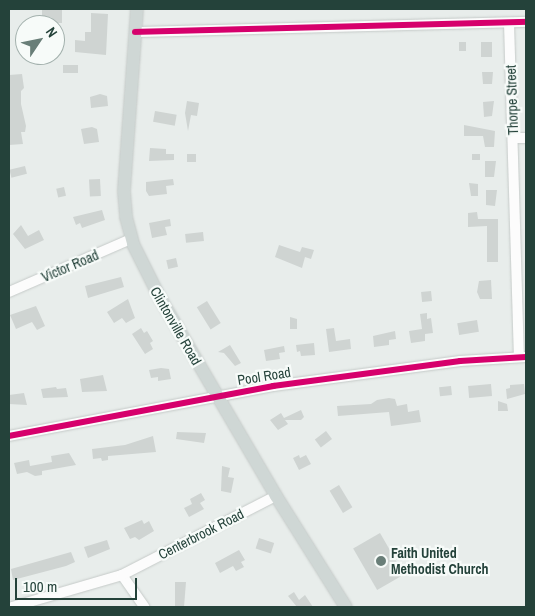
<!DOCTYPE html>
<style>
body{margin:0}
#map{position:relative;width:535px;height:616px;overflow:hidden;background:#e8edeb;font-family:"Archivo Narrow",sans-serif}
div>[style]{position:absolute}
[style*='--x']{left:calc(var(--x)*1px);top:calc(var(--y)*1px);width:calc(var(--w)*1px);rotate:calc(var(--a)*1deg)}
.building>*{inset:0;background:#cfd4d2;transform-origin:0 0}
.roads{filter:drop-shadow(0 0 1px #c5cac8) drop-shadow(0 0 1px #c5cac8)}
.minor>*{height:10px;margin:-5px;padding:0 5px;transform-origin:5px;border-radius:5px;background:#fcfcfc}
.major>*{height:12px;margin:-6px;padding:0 6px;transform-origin:6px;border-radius:6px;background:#cfd7d5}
.cycleway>*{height:6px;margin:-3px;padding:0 3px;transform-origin:3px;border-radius:3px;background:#d6006c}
.dots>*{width:14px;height:14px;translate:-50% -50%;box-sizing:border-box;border:2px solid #f7fbf9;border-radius:50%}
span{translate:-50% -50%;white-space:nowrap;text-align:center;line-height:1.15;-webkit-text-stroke:4.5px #f7fbf9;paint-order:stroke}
.street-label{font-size:14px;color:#24423a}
.poi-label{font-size:14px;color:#24423a;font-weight:700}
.left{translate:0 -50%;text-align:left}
.frame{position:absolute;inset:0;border:10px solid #24423a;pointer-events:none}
.north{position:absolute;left:15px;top:15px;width:50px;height:50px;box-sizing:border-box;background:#f7fbf9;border:1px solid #a3b1ad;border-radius:50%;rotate:56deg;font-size:14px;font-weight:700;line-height:20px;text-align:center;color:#24423a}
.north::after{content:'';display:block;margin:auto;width:18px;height:22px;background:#697e78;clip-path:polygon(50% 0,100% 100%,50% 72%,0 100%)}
.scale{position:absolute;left:15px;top:578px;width:122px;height:22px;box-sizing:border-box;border:2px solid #24423a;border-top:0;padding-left:6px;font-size:15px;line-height:18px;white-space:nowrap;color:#24423a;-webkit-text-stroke:4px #f7fbf9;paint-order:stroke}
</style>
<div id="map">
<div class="building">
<div style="left:42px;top:9px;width:20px;height:14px"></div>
<div style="clip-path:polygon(91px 13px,108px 14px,106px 55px,75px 52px,75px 40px,85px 41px,85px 32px,91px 32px)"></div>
<div style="left:459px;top:42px;width:7px;height:9px"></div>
<div style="left:481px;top:42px;width:11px;height:15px"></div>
<div style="left:78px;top:65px;width:8px;height:15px;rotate:90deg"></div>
<div style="clip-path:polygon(482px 72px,493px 72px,492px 84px,483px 84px)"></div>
<div style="clip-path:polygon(22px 74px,24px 88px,21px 91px,21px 104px,26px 126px,25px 132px,21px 132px,23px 144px,9px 145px,9px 75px)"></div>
<div style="clip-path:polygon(100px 94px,107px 96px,108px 106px,91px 108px,90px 97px)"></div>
<div style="clip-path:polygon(187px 101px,199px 103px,197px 116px,191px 115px,188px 131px,185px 113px)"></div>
<div style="clip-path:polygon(494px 101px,492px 116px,484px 117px,483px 102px)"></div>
<div style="left:155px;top:111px;width:22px;height:11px;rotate:10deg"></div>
<div style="clip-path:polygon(464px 125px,495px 131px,494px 147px,485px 147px,483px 136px,464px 136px)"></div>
<div style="clip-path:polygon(92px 127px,97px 129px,99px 142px,84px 144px,81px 129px)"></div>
<div style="clip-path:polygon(150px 148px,166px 149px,166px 154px,174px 154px,174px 160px,149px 161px)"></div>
<div style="left:196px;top:154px;width:8px;height:9px;rotate:90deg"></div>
<div style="left:472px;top:154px;width:8px;height:6px"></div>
<div style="clip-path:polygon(485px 161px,496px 161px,494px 177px,485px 177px)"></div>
<div style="left:25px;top:166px;width:8px;height:16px;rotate:76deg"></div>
<div style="left:100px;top:179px;width:17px;height:11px;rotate:87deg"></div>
<div style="clip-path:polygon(173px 179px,174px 185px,166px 186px,167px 194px,149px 196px,146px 191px,146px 182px)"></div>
<div style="clip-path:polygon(469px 183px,478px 184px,478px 196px,471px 196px)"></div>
<div style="left:64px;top:187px;width:9px;height:8px;rotate:77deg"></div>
<div style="clip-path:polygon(486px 190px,497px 190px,495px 206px,486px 205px)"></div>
<div style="clip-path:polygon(102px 210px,105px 220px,82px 228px,80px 223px,76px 225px,73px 217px)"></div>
<div style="clip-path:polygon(477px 212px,478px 219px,498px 219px,498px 262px,487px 262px,487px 226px,468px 227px,468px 213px)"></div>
<div style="clip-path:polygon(170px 219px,171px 226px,165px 227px,167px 235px,152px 238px,149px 223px)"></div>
<div style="clip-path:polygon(21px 225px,28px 236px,39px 230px,44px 240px,25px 249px,13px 234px)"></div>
<div style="left:203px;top:232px;width:9px;height:18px;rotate:84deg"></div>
<div style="clip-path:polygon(279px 245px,300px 252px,302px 247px,314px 250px,311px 259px,305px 257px,302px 268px,275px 257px)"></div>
<div style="left:176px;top:258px;width:9px;height:10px;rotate:77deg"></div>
<div style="clip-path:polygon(121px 277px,124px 287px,88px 298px,85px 286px)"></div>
<div style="clip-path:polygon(491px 280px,492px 299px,480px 299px,477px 292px,479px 281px)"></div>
<div style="left:431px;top:291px;width:10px;height:10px;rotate:84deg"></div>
<div style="clip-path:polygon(128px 299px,135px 318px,126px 323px,122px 318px,114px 323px,107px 312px)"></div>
<div style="left:207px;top:301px;width:26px;height:12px;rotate:58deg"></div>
<div style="clip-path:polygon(36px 306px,45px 326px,37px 330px,32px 322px,16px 329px,10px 315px)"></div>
<div style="clip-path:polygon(427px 313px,427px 319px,431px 318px,433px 333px,425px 334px,425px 341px,411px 343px,409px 331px,422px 329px,420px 314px)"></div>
<div style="clip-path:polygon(290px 317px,297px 319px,297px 329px,290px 329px)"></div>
<div style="left:477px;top:320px;width:12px;height:20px;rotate:81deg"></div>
<div style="clip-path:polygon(141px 328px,144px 333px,147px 331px,153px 341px,150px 343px,153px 349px,145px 354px,132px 334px)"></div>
<div style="clip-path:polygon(334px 328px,336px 341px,350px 339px,351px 349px,329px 352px,326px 329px)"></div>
<div style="clip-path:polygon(395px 331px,396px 339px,389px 340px,389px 345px,374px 347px,373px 336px)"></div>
<div style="clip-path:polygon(314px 343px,315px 355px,301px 356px,300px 351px,297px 352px,296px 345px)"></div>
<div style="clip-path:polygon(230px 345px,241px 363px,235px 366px,224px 353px,218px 352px)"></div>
<div style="clip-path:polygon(284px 346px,285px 352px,279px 353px,280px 359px,266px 361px,264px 350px)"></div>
<div style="clip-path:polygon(161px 368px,169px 369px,171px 379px,158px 381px,158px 377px,151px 378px,149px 370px)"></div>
<div style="clip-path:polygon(103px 375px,107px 391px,82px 392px,80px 379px)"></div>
<div style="left:491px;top:384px;width:12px;height:23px;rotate:85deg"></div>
<div style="clip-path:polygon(524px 384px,525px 394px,507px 399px,506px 389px,510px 388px,510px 385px)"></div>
<div style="left:451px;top:386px;width:9px;height:12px;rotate:84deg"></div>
<div style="clip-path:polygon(56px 387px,57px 389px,66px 388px,68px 397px,43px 398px,41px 389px)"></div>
<div style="clip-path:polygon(24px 393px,27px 405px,9px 404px,9px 395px)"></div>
<div style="clip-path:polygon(389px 398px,395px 399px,397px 406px,407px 404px,408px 412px,419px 410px,421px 422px,391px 426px,389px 412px,338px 416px,337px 406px,371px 404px,377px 400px)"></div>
<div style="clip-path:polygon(498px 401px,507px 404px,508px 411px,498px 411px)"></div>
<div style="clip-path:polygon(301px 410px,304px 417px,301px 420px,285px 420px,288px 424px,278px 430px,270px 420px,281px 413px,284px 418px)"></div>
<div style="left:326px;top:431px;width:10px;height:14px;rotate:53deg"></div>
<div style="clip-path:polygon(177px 432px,206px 433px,204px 443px,176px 439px)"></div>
<div style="clip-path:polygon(153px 436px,156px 452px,108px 456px,108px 460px,102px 461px,101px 458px,93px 459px,92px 449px,125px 445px)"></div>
<div style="clip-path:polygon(69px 453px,76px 465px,42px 471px,42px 475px,35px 476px,27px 472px,17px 474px,14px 463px,29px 460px,30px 466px,52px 462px,51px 456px)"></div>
<div style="clip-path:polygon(299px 455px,300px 458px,306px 455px,311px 464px,299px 470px,293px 458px)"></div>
<div style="clip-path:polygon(222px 466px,230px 468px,228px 477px,234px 478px,231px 493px,221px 491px)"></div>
<div style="left:339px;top:485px;width:26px;height:11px;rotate:59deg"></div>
<div style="clip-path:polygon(201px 493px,205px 500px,200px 503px,204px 509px,189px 517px,184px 508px,192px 504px,190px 499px)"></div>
<div style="clip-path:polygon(142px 520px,144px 524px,149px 521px,154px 531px,139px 540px,135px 537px,130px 539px,124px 528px)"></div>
<div style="left:380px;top:533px;width:48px;height:31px;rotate:60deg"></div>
<div style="left:259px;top:538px;width:16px;height:11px;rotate:18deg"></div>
<div style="clip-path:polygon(107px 540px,110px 549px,88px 558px,84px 547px)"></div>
<div style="clip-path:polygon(239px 550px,245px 560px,241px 562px,244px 567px,236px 571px,233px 566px,220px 573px,215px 563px)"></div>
<div style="clip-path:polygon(71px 552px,75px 562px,66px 566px,13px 580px,11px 569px)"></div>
<div style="clip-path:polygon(175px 582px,186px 582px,184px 607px,175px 607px)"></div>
<div style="clip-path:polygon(294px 592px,299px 600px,305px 595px,313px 607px,297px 607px,288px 596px)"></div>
</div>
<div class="roads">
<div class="minor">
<div style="--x:509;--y:23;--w:334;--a:88.3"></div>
<div style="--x:135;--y:32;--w:391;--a:-1.5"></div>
<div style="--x:514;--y:138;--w:12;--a:0"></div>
<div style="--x:9;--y:292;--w:133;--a:-23.5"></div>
<div style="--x:9;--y:436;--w:269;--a:-10.7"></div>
<div style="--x:273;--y:386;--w:189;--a:-7.6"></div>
<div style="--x:460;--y:361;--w:66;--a:-3.5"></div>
<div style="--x:122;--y:575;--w:39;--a:55"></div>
<div style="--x:12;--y:607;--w:115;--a:-16.2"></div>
<div style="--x:122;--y:575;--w:173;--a:-27.2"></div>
</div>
<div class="major">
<div style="--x:137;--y:9;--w:183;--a:94.1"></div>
<div style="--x:124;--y:192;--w:25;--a:85"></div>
<div style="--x:126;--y:217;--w:28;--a:75"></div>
<div style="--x:133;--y:244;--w:60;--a:63.4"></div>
<div style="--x:160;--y:298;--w:229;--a:59.6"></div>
<div style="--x:276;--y:496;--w:131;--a:57.8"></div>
</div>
</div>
<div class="cycleway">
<div style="--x:135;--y:32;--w:391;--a:-1.5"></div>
<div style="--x:9;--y:436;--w:269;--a:-10.7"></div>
<div style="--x:273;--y:386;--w:189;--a:-7.6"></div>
<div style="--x:460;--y:361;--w:66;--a:-3.5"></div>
</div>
<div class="dots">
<div style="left:381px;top:561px;background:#697e78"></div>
</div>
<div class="street-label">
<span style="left:512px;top:100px;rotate:-92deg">Thorpe Street</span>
<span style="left:70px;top:266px;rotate:-23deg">Victor Road</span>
<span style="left:176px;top:326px;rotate:60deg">Clintonville Road</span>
<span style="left:264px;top:376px;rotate:-9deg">Pool Road</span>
<span style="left:201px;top:534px;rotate:-27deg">Centerbrook Road</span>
</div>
<div class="poi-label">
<span class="left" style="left:391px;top:561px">Faith United<br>Methodist Church</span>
</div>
<div class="frame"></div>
<div class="north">N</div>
<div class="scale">100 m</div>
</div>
